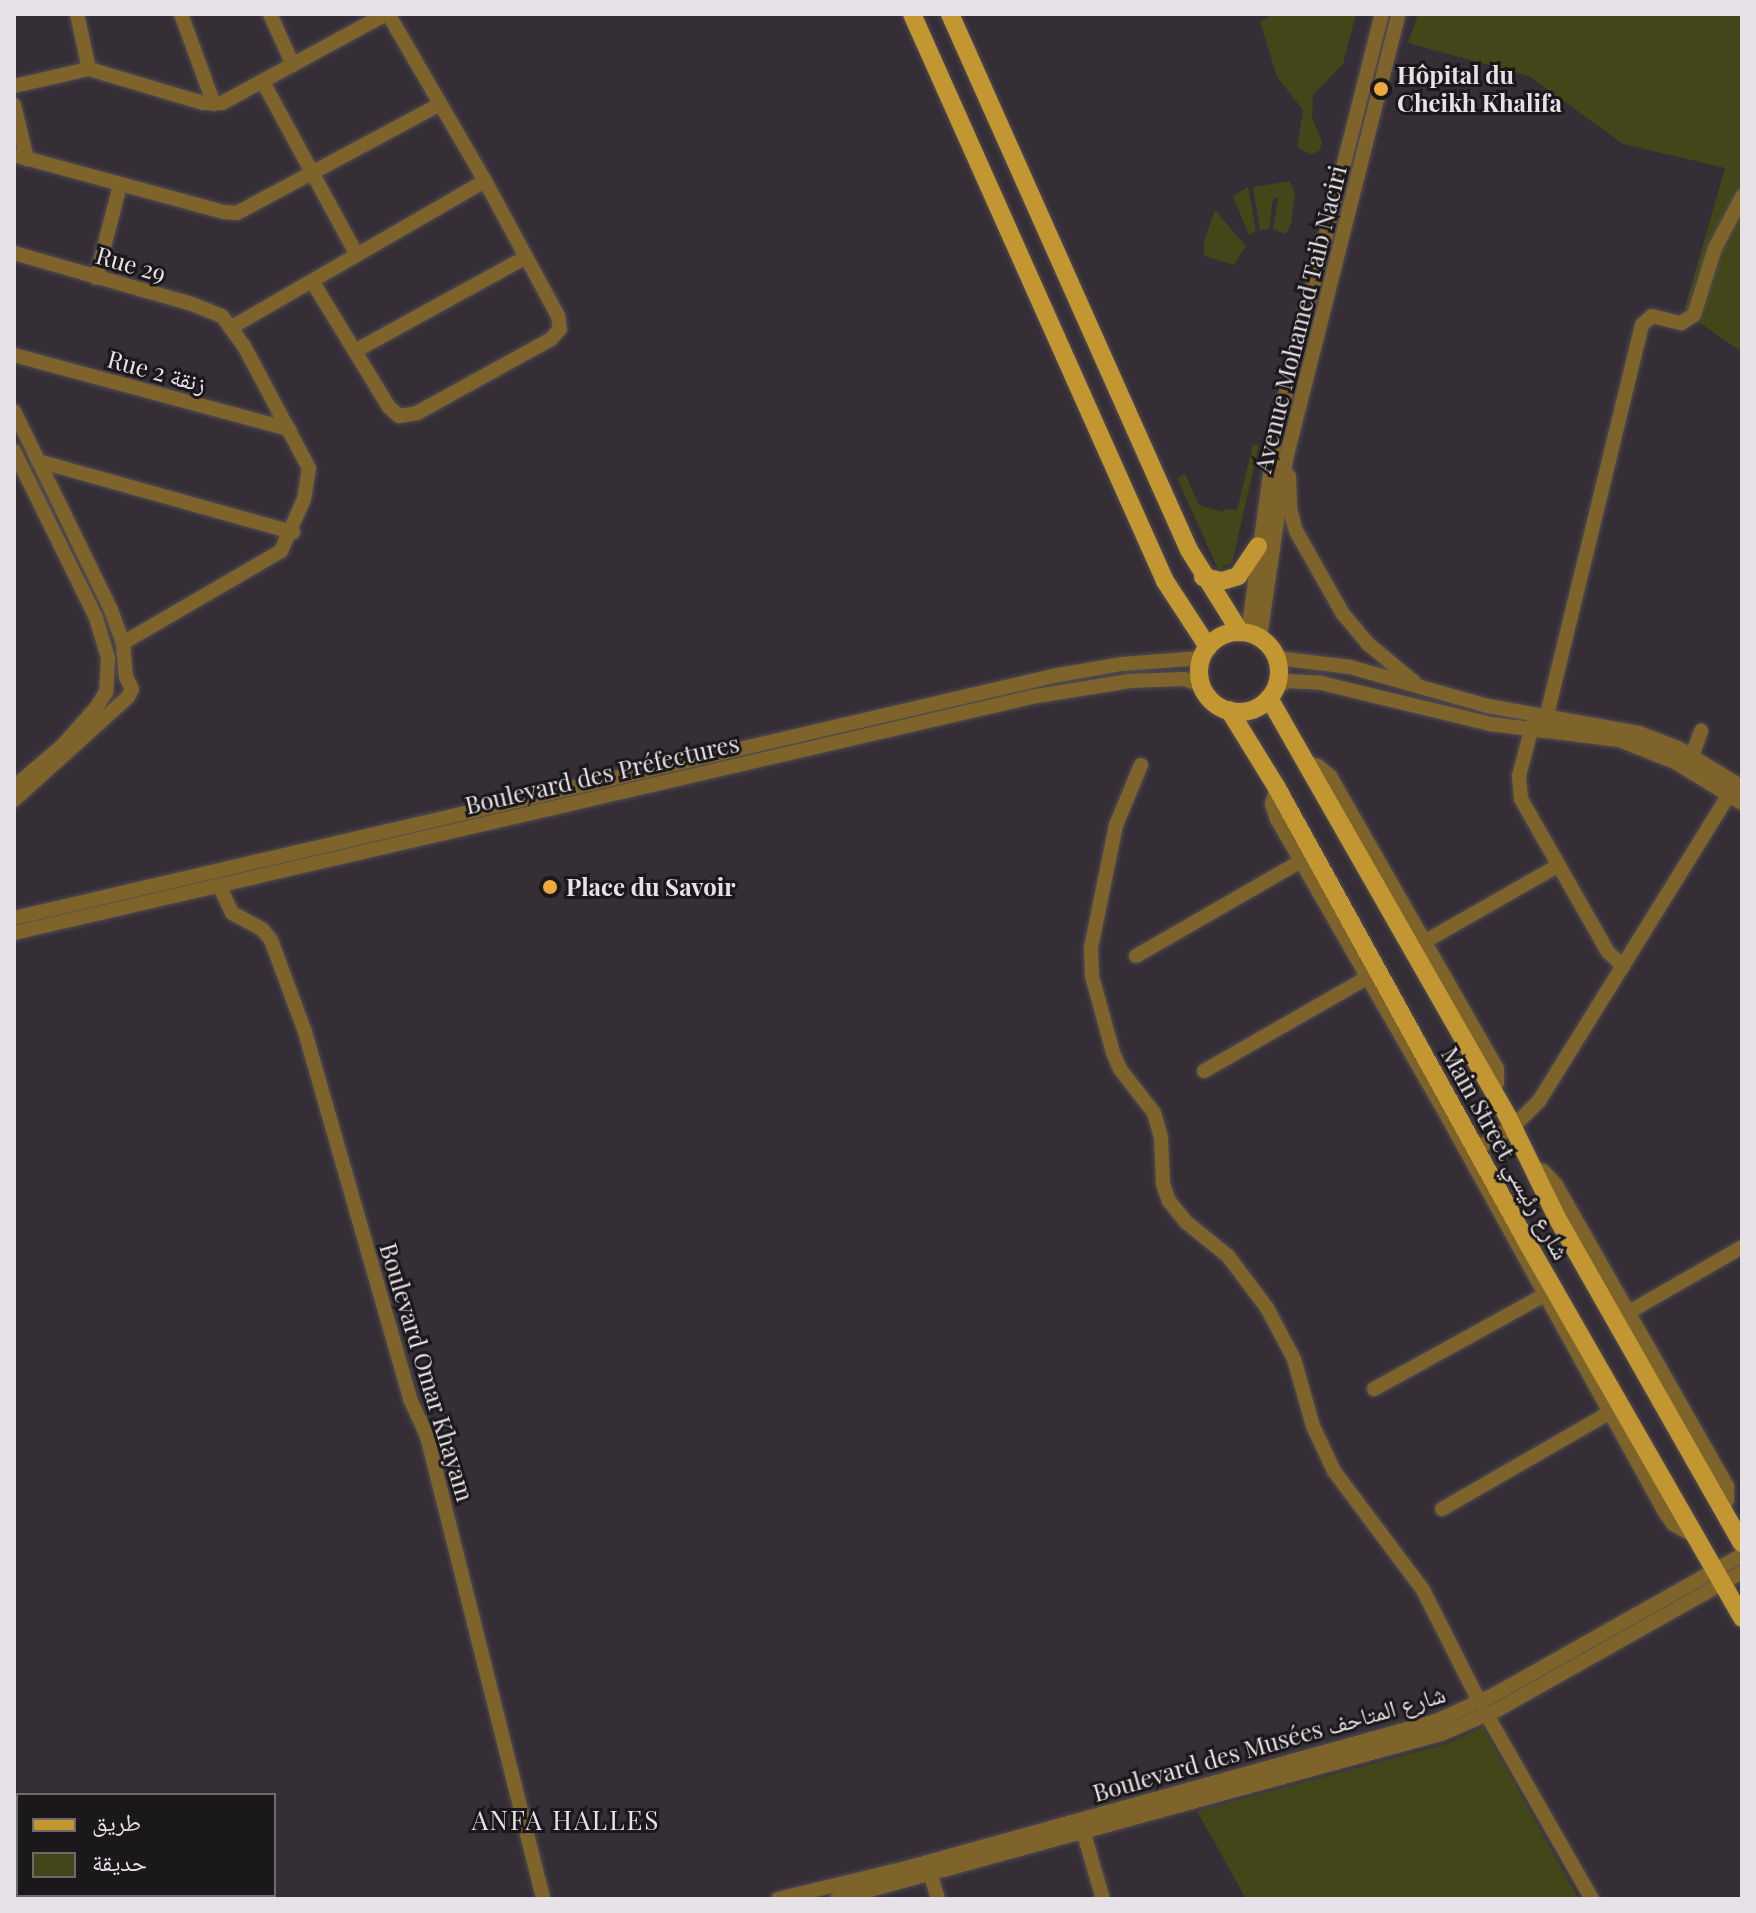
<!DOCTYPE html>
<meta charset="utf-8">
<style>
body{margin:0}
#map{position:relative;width:1756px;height:1913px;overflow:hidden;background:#352e36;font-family:"Playfair Display","Noto Naskh Arabic",serif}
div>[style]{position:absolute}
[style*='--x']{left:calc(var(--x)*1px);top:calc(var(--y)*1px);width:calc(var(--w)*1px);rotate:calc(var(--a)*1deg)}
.green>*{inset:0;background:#424618}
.roads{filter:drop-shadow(0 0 2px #514b52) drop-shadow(0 0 2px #514b52)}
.minor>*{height:14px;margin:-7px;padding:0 7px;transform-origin:7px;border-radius:7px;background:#7e642a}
.major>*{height:18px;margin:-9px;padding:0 9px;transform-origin:9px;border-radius:9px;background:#c29732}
.major>.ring{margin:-9px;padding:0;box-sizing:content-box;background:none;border:18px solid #c29732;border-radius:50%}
.dots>*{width:22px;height:22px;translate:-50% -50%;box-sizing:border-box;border:4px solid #1b181b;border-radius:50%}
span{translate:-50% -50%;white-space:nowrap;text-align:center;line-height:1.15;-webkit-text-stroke:6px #1b181b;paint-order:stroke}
.poi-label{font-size:24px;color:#e7e2e7;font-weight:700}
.left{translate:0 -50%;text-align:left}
.street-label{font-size:24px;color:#e7e2e7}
.neighbourhood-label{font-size:26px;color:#e7e2e7;letter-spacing:2px}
.frame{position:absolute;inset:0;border:16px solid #e7e2e7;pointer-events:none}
.legend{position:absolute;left:16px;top:1793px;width:260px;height:104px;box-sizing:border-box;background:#1b181b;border:2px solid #6d696d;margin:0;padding:10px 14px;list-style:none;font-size:24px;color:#e7e2e7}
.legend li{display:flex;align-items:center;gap:16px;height:40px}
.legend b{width:40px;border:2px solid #6d696d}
</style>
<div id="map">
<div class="green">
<div style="clip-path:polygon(1274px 14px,1356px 14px,1343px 64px,1313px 95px,1312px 117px,1322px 142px,1320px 150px,1312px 155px,1297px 147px,1303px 110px,1277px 77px,1260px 22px)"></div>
<div style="clip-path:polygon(1418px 14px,1742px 14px,1742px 352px,1700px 323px,1685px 307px,1725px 168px,1623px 144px,1529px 76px,1408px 43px)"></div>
<div style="clip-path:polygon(1290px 181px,1295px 194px,1291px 224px,1286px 234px,1273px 229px,1278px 198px,1273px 198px,1269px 229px,1260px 230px,1253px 187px)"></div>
<div style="clip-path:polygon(1248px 187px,1256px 231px,1249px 235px,1233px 196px)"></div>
<div style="clip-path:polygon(1215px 210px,1246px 246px,1234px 265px,1204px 256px,1204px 241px)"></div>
<div style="clip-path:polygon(1253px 445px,1259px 445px,1232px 563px,1218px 569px,1177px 478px,1185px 474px,1199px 505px,1223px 512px,1224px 509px,1237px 510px)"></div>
<div style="clip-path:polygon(1483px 1727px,1579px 1899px,1246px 1899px,1197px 1811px,1446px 1744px)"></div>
</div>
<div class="roads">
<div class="minor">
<div style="--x:77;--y:14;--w:56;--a:77.7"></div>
<div style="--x:181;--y:14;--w:96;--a:69.9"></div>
<div style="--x:270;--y:14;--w:56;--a:65.7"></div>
<div style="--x:263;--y:82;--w:197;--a:61.5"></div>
<div style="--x:14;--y:86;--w:77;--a:-12.8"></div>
<div style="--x:89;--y:69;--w:119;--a:16.6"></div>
<div style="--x:203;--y:103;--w:19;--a:0"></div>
<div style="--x:222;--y:103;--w:187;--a:-28.5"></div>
<div style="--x:14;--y:105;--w:56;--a:76.5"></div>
<div style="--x:14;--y:155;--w:218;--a:15.2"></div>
<div style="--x:224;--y:212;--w:13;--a:4"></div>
<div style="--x:237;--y:213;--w:230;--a:-28.2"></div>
<div style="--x:14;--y:253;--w:185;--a:16"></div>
<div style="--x:192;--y:304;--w:32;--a:22"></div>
<div style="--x:222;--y:316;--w:37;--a:54"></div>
<div style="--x:244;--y:346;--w:138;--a:62"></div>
<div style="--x:309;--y:468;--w:31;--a:99"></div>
<div style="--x:304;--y:499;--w:57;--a:113.9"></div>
<div style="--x:281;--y:551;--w:183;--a:149.8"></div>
<div style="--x:96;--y:278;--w:96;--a:-75.5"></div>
<div style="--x:312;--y:281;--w:148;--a:58.6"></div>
<div style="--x:389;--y:407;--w:13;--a:42"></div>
<div style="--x:399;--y:416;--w:18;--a:-9"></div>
<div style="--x:417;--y:413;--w:153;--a:-28.9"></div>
<div style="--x:551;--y:339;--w:13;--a:-48"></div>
<div style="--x:560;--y:329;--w:13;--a:-99"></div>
<div style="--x:558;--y:316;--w:153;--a:-118.4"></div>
<div style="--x:485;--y:181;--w:193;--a:-120.1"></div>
<div style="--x:232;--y:327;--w:292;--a:-30"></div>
<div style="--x:355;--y:351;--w:195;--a:-28.8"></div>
<div style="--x:14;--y:355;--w:285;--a:15.1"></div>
<div style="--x:14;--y:411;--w:221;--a:64"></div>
<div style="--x:111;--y:610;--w:35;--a:70"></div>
<div style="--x:123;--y:643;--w:34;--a:85"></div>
<div style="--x:126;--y:677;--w:13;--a:63"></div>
<div style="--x:132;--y:689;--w:9;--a:117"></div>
<div style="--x:128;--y:697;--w:154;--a:137.9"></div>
<div style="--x:14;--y:451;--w:186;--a:63.8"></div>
<div style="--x:96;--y:618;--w:42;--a:73.3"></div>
<div style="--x:108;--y:658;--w:34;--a:93"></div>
<div style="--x:106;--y:692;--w:19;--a:122"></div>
<div style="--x:96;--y:708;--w:51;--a:131.8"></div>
<div style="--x:62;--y:746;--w:63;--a:139.5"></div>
<div style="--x:38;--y:461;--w:265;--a:15.6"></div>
<div style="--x:1289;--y:476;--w:33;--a:88"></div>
<div style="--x:1290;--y:509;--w:23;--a:75"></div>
<div style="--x:1296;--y:531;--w:95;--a:60.5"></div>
<div style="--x:1343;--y:614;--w:38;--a:50"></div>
<div style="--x:1367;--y:643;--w:61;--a:39.7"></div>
<div style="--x:1248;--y:633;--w:203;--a:-82.1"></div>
<div style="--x:1276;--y:432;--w:431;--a:-75.8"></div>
<div style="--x:1260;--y:637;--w:180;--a:-81.7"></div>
<div style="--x:1286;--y:459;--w:459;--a:-75.8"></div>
<div style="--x:1277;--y:658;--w:74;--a:7"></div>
<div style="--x:1350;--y:667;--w:143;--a:15.8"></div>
<div style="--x:1488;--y:706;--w:153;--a:10.1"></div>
<div style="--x:1639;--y:733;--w:42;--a:21"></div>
<div style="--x:1678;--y:748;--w:75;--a:31.4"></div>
<div style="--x:1277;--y:686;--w:12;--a:-24"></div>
<div style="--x:1288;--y:681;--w:33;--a:3"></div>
<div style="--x:1321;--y:683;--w:174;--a:13.6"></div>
<div style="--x:1490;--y:724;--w:130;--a:7.1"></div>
<div style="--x:1619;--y:740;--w:60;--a:21.4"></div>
<div style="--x:1675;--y:762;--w:79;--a:31.5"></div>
<div style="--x:1533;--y:723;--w:55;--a:104.8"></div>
<div style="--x:1519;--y:776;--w:23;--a:85"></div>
<div style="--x:1521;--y:799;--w:176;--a:60.4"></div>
<div style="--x:1608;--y:952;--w:21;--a:43"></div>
<div style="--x:1543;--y:731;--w:418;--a:-76.3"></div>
<div style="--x:1642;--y:325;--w:13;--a:-42"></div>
<div style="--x:1652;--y:316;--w:30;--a:14"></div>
<div style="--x:1681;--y:323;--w:15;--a:-32"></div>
<div style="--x:1694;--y:315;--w:70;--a:-72.6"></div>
<div style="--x:1715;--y:248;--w:58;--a:-62.1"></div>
<div style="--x:1692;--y:756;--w:27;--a:-70"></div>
<div style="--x:1307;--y:763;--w:11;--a:15"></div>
<div style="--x:1318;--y:766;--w:16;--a:40"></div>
<div style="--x:1330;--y:776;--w:337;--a:60.3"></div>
<div style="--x:1497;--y:1069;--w:13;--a:90"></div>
<div style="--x:1497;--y:1082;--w:9;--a:126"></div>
<div style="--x:1141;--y:765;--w:65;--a:112.6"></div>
<div style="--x:1116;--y:825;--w:126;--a:101.5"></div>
<div style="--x:1091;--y:948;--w:28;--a:88"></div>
<div style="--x:1092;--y:976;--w:80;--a:74.7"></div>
<div style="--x:1113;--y:1053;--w:17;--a:66"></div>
<div style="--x:1120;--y:1069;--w:56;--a:52.3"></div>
<div style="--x:1154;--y:1113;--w:26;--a:74"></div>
<div style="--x:1161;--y:1138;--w:46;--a:87.5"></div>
<div style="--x:1163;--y:1184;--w:18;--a:71"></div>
<div style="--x:1169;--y:1201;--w:27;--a:51"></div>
<div style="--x:1186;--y:1222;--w:54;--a:39"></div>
<div style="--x:1228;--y:1256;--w:65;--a:53.1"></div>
<div style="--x:1267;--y:1308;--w:58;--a:62.1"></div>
<div style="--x:1294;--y:1359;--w:70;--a:74.2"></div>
<div style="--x:1313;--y:1426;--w:50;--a:65"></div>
<div style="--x:1334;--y:1471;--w:149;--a:53.2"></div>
<div style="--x:1423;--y:1590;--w:127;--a:63.2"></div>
<div style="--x:1277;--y:788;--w:17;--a:107"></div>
<div style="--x:1272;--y:804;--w:16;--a:72"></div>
<div style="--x:1277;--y:819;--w:330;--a:60.2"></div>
<div style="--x:1441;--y:1105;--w:463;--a:61.2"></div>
<div style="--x:1664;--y:1511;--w:16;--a:55"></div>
<div style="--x:1673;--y:1524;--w:25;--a:29"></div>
<div style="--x:219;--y:885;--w:31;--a:65"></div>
<div style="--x:232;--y:913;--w:34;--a:28"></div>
<div style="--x:262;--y:929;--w:14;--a:51"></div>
<div style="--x:271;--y:940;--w:98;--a:69.7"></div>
<div style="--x:305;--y:1032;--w:382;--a:74"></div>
<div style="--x:410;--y:1399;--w:41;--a:65.3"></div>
<div style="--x:427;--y:1436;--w:477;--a:75.9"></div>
<div style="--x:14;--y:918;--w:1067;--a:-13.11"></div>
<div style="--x:1053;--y:676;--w:70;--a:-9.9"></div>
<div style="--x:1122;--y:664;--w:80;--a:-4.3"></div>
<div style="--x:14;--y:933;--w:1044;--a:-13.06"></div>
<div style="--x:1031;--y:697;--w:100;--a:-9.2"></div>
<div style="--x:1130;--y:681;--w:54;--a:-2.1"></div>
<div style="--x:1184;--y:679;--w:19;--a:18"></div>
<div style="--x:1424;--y:942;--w:155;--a:-29.7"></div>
<div style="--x:1136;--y:956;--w:190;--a:-29.9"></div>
<div style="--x:1204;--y:1071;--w:189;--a:-29.8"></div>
<div style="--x:1478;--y:1148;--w:42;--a:-31.4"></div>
<div style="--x:1514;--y:1126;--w:35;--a:-45"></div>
<div style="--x:1539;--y:1101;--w:361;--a:-58.2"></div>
<div style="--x:1531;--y:1166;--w:13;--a:23"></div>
<div style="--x:1543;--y:1171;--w:19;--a:47"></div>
<div style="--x:1556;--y:1185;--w:346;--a:60.4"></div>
<div style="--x:1727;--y:1486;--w:14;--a:90"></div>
<div style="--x:1727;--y:1500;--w:9;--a:122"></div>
<div style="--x:1629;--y:1312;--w:130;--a:-29.9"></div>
<div style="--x:1374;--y:1389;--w:194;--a:-28.9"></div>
<div style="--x:1442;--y:1509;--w:193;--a:-29.9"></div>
<div style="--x:1487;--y:1715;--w:212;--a:60.3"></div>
<div style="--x:1084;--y:1834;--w:68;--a:73.7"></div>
<div style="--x:931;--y:1876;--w:24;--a:73"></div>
<div style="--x:778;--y:1899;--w:136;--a:-13.6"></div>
<div style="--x:910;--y:1867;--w:546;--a:-15.51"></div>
<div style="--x:1436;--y:1721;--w:61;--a:-24.1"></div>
<div style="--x:1492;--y:1696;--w:287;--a:-29.4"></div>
<div style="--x:837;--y:1899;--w:626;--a:-15.28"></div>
<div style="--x:1441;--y:1734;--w:63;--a:-23.3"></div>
<div style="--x:1499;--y:1709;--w:279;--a:-29.4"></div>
</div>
<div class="major">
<div style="--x:912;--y:14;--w:621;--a:65.95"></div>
<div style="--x:1165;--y:581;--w:79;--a:56.9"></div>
<div style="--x:950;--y:14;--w:587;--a:65.97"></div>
<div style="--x:1189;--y:550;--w:97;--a:58.1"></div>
<div style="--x:1203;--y:577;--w:19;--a:12"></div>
<div style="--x:1222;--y:581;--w:17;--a:-17"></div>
<div style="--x:1238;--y:576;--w:36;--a:-56"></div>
<div class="ring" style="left:1199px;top:632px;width:62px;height:62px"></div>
<div style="--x:1269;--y:698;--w:482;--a:60.3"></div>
<div style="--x:1508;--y:1117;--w:112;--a:64.1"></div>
<div style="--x:1557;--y:1218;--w:374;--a:60.4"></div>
<div style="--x:1229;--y:710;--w:92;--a:58.4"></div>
<div style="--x:1277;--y:788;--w:521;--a:61.17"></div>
<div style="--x:1528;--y:1244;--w:431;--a:60.2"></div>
</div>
</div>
<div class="dots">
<div style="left:1381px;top:89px;background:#eea83c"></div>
<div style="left:550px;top:887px;background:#eea83c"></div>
</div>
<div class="poi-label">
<span class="left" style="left:1397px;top:89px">Hôpital du<br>Cheikh Khalifa</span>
<span class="left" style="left:566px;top:887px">Place du Savoir</span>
</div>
<div class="street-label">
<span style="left:131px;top:264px;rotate:16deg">Rue 29</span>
<span style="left:1300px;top:319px;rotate:-76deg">Avenue Mohamed Taib Naciri</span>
<span style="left:157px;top:371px;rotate:15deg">Rue 2 زنقة</span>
<span style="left:602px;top:774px;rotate:-13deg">Boulevard des Préfectures</span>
<span style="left:1506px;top:1153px;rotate:61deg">Main Street شارع رئيسي</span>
<span style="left:427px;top:1372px;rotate:73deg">Boulevard Omar Khayam</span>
<span style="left:1269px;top:1743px;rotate:-16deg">Boulevard des Musées شارع المتاحف</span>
</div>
<div class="neighbourhood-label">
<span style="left:566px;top:1820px">ANFA HALLES</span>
</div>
<div class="frame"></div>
<ul class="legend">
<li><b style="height:10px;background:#c29732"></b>طريق</li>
<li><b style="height:22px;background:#424618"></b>حديقة</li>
</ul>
</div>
